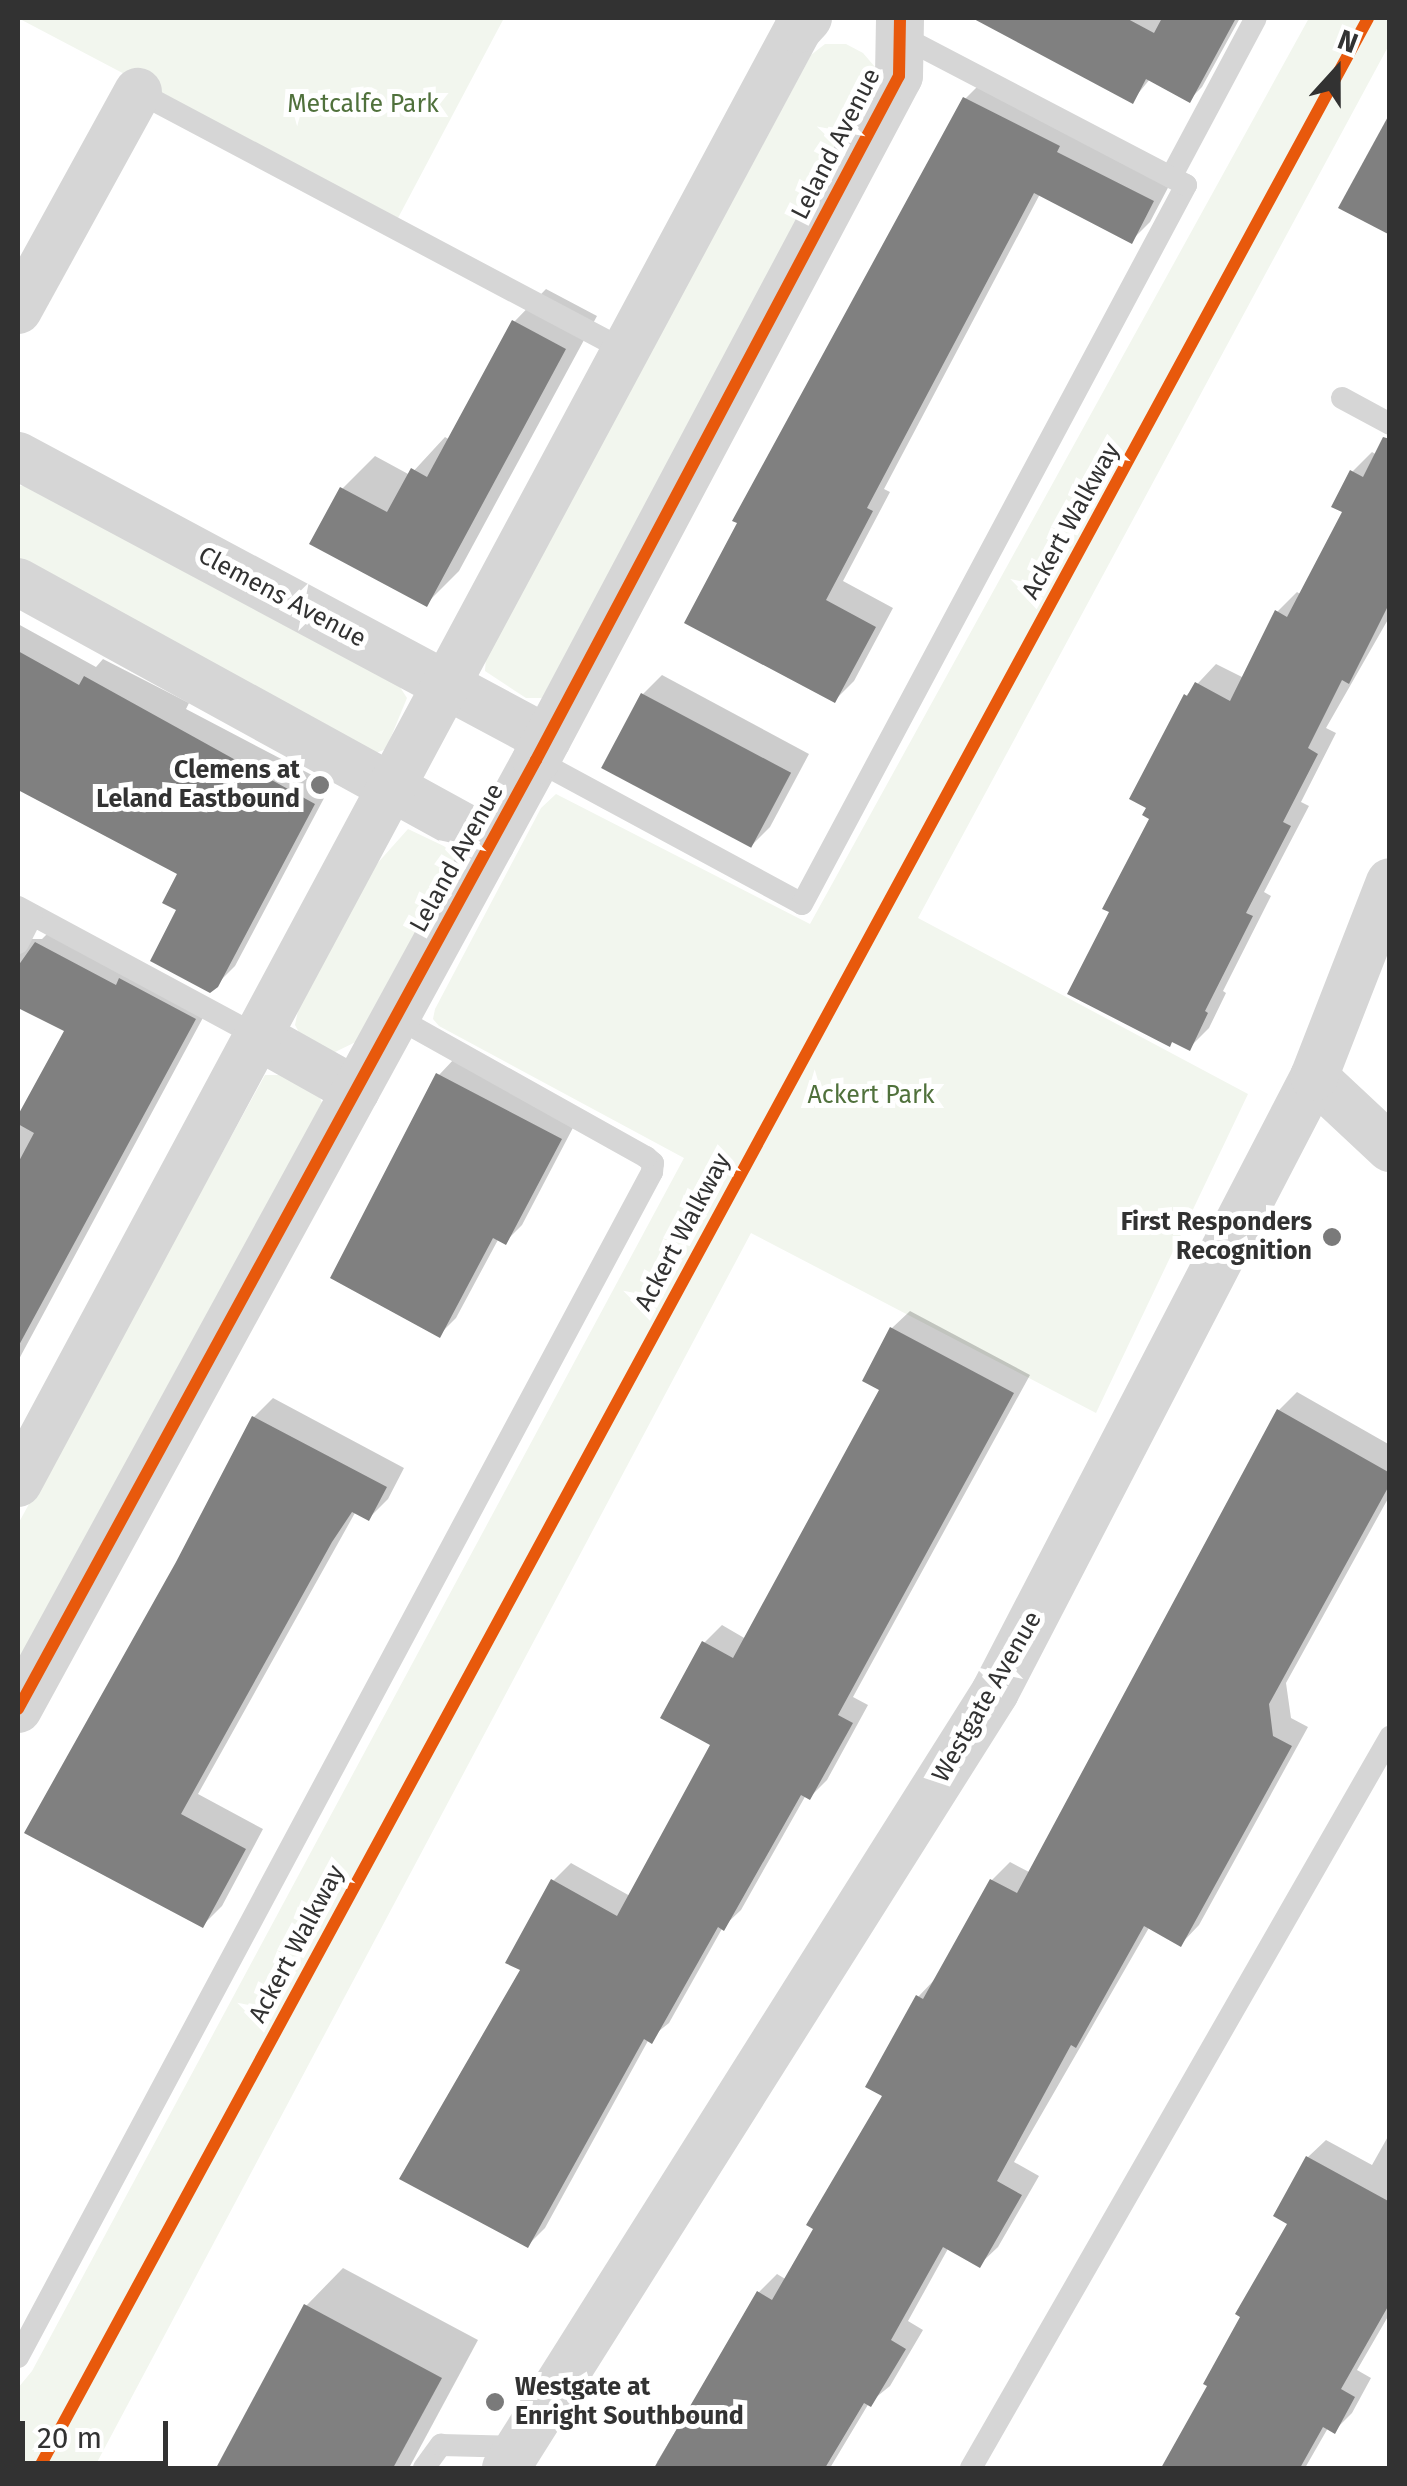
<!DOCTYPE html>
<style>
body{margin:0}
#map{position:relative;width:1407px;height:2486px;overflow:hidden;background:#fff;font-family:"Fira Sans",sans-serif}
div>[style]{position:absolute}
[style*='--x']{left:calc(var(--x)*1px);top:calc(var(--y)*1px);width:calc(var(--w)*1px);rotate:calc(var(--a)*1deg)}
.green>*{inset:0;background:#f2f6ee}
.shadow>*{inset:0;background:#0003}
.building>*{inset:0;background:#808080;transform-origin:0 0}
.lane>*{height:22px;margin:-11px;padding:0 11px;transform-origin:11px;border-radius:11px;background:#d6d6d6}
.street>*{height:48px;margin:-24px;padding:0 24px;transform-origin:24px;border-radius:24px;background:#d6d6d6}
.cycleway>*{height:12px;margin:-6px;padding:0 6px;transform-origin:6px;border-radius:6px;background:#e8590c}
.dots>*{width:28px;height:28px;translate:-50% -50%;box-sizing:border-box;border:5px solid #fff;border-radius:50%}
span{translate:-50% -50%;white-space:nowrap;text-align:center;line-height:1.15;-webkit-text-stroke:10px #fff;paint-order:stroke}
.park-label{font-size:25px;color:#50713c}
.street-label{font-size:25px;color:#323232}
.poi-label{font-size:25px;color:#323232;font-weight:700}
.right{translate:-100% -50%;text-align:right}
.left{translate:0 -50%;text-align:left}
.frame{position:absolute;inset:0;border:20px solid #323232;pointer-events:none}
.north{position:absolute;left:1287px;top:20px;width:100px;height:100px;-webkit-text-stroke:8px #fff;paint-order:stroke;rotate:21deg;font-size:28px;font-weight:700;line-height:40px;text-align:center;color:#323232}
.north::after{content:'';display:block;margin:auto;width:35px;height:45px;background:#323232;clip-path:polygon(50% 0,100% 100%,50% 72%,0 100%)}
.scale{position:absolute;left:20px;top:2421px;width:148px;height:45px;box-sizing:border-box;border:5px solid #323232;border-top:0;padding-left:12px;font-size:30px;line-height:35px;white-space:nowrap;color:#323232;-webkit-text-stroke:8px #fff;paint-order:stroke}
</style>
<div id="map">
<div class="green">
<div style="clip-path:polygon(18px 18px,504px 18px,398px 218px)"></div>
<div style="clip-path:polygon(1309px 18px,1389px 18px,1389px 45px,918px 918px,1248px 1094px,1096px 1413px,751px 1233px,94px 2468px,18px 2468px,18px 2388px,32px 2371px,684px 1158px,439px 1026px,433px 1019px,435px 1009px,541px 808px,556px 794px,810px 924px)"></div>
<div style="clip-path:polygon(825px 44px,846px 44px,863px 53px,875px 67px,876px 83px,542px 698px,526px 698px,485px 671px,486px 658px,811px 55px)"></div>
<div style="clip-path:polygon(28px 485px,398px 684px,407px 698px,386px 749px,376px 753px,18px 562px,18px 486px)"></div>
<div style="clip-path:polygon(408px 829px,450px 849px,457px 858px,366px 1037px,333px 1053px,301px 1036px,295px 1025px,299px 1006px,375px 866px)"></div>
<div style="clip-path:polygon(265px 1075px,279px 1075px,318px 1092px,323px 1106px,18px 1684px,18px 1524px)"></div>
</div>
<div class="shadow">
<div style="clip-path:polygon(1021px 18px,1240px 18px,1202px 87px,1189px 100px,1150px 79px,1132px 101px,1011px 36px)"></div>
<div style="clip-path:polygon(984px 80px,1171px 182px,1150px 222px,1132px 240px,1040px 194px,884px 489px,890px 492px,843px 581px,893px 608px,854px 681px,835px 700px,688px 622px,965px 99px)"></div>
<div style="clip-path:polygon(546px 289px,597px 316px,459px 571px,426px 604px,342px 489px,375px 456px,410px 475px,445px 437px,450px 440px,514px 322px)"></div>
<div style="clip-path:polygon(1390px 434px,1390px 616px,1326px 728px,1336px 733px,1301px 802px,1309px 806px,1264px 892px,1271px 896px,1223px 991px,1226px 993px,1209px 1028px,1189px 1048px,1113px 911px,1152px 818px,1186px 696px,1216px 664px,1244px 678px,1277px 612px,1297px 592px,1302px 595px,1345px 511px,1352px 472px,1372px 452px,1377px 455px)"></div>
<div style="clip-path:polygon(18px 624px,96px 667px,103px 659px,189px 703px,186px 709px,331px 785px,235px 966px,216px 985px,180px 909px,181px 873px,18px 788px)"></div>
<div style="clip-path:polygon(662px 675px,809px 754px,770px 827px,751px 846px,643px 694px)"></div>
<div style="clip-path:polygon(18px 907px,29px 939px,42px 939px,55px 926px,212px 1001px,18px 1361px,18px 1122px,67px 1030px,18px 1005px)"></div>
<div style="clip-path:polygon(455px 1058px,576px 1122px,522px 1225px,505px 1242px,499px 1238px,456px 1318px,439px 1335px,439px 1075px)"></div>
<div style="clip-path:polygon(910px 1311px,1030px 1375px,853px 1697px,868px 1705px,827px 1780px,810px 1797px,806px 1795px,741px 1910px,723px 1927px,669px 2023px,649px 2039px,545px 2228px,528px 2245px,523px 1969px,553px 1881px,571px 1863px,630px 1896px,713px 1744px,704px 1643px,722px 1625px,746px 1639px,882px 1389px,892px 1328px)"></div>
<div style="clip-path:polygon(1297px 1392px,1390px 1445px,1390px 1495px,1286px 1683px,1291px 1718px,1308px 1727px,1199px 1925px,1181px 1944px,1150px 1926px,1014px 2162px,1039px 2176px,998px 2247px,979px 2265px,949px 2247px,908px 2321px,923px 2330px,890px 2386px,869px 2403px,830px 2468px,666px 2468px,657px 2462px,759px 2292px,777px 2274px,787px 2280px,886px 2095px,918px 1997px,936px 1978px,992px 1880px,1010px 1862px,1031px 1873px,1279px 1410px)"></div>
<div style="clip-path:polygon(273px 1398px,404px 1468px,388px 1499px,369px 1518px,356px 1511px,351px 1520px,198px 1794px,263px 1829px,222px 1906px,203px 1925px,28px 1832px,178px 1563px,254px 1417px)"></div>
<div style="clip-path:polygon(1390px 2133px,1390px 2313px,1357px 2370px,1371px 2378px,1352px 2413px,1334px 2431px,1328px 2428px,1305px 2468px,1162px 2468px,1210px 2385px,1290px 2223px,1308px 2157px,1326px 2140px,1372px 2165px)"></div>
<div style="clip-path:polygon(343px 2268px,478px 2340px,409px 2468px,219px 2468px,306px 2306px)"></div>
</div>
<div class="building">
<div style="clip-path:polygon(972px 18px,1126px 18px,1154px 33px,1162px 18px,1236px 18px,1190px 103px,1146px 79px,1133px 104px)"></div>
<div style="clip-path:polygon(963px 97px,1060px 146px,1057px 152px,1154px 201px,1132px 244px,1034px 193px,867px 508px,873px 511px,826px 600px,876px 627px,835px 703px,684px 623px,737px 523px,732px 521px)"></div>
<div style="clip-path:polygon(1390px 113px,1390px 235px,1338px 208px)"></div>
<div style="clip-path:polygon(512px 320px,566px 349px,427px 607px,309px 544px,340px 487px,387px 512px,411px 468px,427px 477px)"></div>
<div style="clip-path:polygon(1383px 437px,1390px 439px,1390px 602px,1349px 684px,1342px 680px,1308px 748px,1318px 754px,1283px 822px,1291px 826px,1246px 913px,1253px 916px,1205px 1011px,1208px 1013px,1190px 1051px,1172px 1042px,1170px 1047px,1067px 994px,1109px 912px,1102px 909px,1149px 819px,1142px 815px,1146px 808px,1129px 799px,1184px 694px,1187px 696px,1195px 682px,1230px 701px,1275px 610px,1287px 617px,1342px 512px,1331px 507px,1350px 470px,1363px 477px)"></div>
<div style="clip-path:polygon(18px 651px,79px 685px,84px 676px,315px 804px,218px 987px,210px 993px,150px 961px,176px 910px,162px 903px,177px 874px,18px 790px)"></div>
<div style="left:641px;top:693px;width:170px;height:85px;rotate:28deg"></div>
<div style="clip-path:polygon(35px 942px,116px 985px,119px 978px,196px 1019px,18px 1347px,18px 1163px,34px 1133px,18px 1124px,18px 1115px,64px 1031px,18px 1008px,18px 966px)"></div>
<div style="clip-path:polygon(436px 1073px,562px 1139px,506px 1245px,493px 1238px,440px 1338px,330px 1278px)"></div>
<div style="clip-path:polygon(890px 1327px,1014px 1393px,838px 1715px,853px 1723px,810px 1800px,801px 1795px,724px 1931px,718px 1927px,652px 2044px,644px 2039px,528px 2248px,399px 2179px,520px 1970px,505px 1963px,551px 1879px,617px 1916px,710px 1745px,660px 1718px,702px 1641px,733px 1658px,879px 1390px,862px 1381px)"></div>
<div style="clip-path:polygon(1277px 1409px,1390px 1473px,1390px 1484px,1269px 1704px,1273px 1736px,1292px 1746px,1181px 1947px,1144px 1926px,1076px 2048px,1071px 2045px,997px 2181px,1022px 2195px,980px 2268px,943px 2247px,891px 2340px,906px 2349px,871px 2407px,864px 2403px,825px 2468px,654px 2468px,757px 2291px,772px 2300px,813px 2229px,806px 2225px,882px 2096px,865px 2087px,916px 1995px,923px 1999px,990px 1879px,1017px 1893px)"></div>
<div style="clip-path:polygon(252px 1416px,387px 1487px,369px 1521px,352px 1512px,332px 1542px,181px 1814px,246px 1849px,203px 1928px,24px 1833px,176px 1562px)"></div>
<div style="clip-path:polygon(1306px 2156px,1390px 2202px,1390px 2303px,1341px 2389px,1355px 2397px,1335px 2434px,1323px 2427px,1300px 2468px,1161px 2468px,1207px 2386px,1203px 2384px,1240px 2317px,1235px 2314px,1287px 2224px,1273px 2216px)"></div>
<div style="clip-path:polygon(304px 2304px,442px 2378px,393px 2468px,216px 2468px)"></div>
</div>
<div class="lane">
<div style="--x:138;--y:92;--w:552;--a:27.96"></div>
<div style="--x:1171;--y:177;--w:180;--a:-61.9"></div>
<div style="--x:1342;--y:398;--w:55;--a:28.4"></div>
<div style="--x:536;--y:760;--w:302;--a:28.4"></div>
<div style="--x:802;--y:904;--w:815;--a:-61.89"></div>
<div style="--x:1186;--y:185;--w:319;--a:-152.4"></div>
<div style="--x:18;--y:907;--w:272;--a:28.3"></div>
<div style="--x:18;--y:943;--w:31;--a:-63"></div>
<div style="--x:18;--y:2357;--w:1344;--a:-61.85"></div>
<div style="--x:652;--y:1172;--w:9;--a:-84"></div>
<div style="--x:653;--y:1163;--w:9;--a:-139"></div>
<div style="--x:646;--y:1157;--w:287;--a:-150.8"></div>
<div style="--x:424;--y:2468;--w:29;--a:-54"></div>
<div style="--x:441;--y:2445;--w:79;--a:1.5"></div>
<div style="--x:971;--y:2468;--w:843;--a:-60.18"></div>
</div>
<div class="street">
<div style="--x:18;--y:310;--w:249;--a:-61.2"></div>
<div style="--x:18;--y:456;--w:600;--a:28.15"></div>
<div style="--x:18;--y:582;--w:540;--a:28.8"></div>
<div style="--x:258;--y:1036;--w:112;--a:29.3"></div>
<div style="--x:1314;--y:1077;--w:104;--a:43.1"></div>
<div style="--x:18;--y:1483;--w:1650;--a:-61.79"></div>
<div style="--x:798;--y:29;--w:15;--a:-48"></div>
<div style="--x:18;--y:1709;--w:1081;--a:-61.37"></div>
<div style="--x:536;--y:760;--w:774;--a:-62.05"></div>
<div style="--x:899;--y:76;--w:58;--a:-89"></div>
<div style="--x:506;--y:2468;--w:917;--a:-57.78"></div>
<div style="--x:995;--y:1692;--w:693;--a:-62.58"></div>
<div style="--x:1314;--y:1077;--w:209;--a:-68.7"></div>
</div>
<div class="cycleway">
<div style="--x:18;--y:1709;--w:1081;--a:-61.37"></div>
<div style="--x:536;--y:760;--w:774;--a:-62.05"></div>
<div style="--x:899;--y:76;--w:58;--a:-89"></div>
<div style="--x:39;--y:2468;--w:2787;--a:-61.52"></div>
</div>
<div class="dots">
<div style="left:320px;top:785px;background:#7a7a7a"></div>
<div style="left:1332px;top:1237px;background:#7a7a7a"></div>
<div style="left:495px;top:2402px;background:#7a7a7a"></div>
</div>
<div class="park-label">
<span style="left:363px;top:104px">Metcalfe Park</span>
<span style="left:871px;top:1095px">Ackert Park</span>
</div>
<div class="street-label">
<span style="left:836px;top:144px;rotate:-63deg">Leland Avenue</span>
<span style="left:1071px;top:521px;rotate:-61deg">Ackert Walkway</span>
<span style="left:282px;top:597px;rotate:28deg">Clemens Avenue</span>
<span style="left:457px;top:858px;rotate:-61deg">Leland Avenue</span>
<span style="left:683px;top:1232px;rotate:-62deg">Ackert Walkway</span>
<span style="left:987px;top:1697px;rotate:-60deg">Westgate Avenue</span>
<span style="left:297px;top:1944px;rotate:-62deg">Ackert Walkway</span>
</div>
<div class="poi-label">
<span class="right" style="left:300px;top:785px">Clemens at<br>Leland Eastbound</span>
<span class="right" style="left:1312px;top:1237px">First Responders<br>Recognition</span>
<span class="left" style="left:515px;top:2402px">Westgate at<br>Enright Southbound</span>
</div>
<div class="frame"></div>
<div class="north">N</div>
<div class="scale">20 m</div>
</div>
